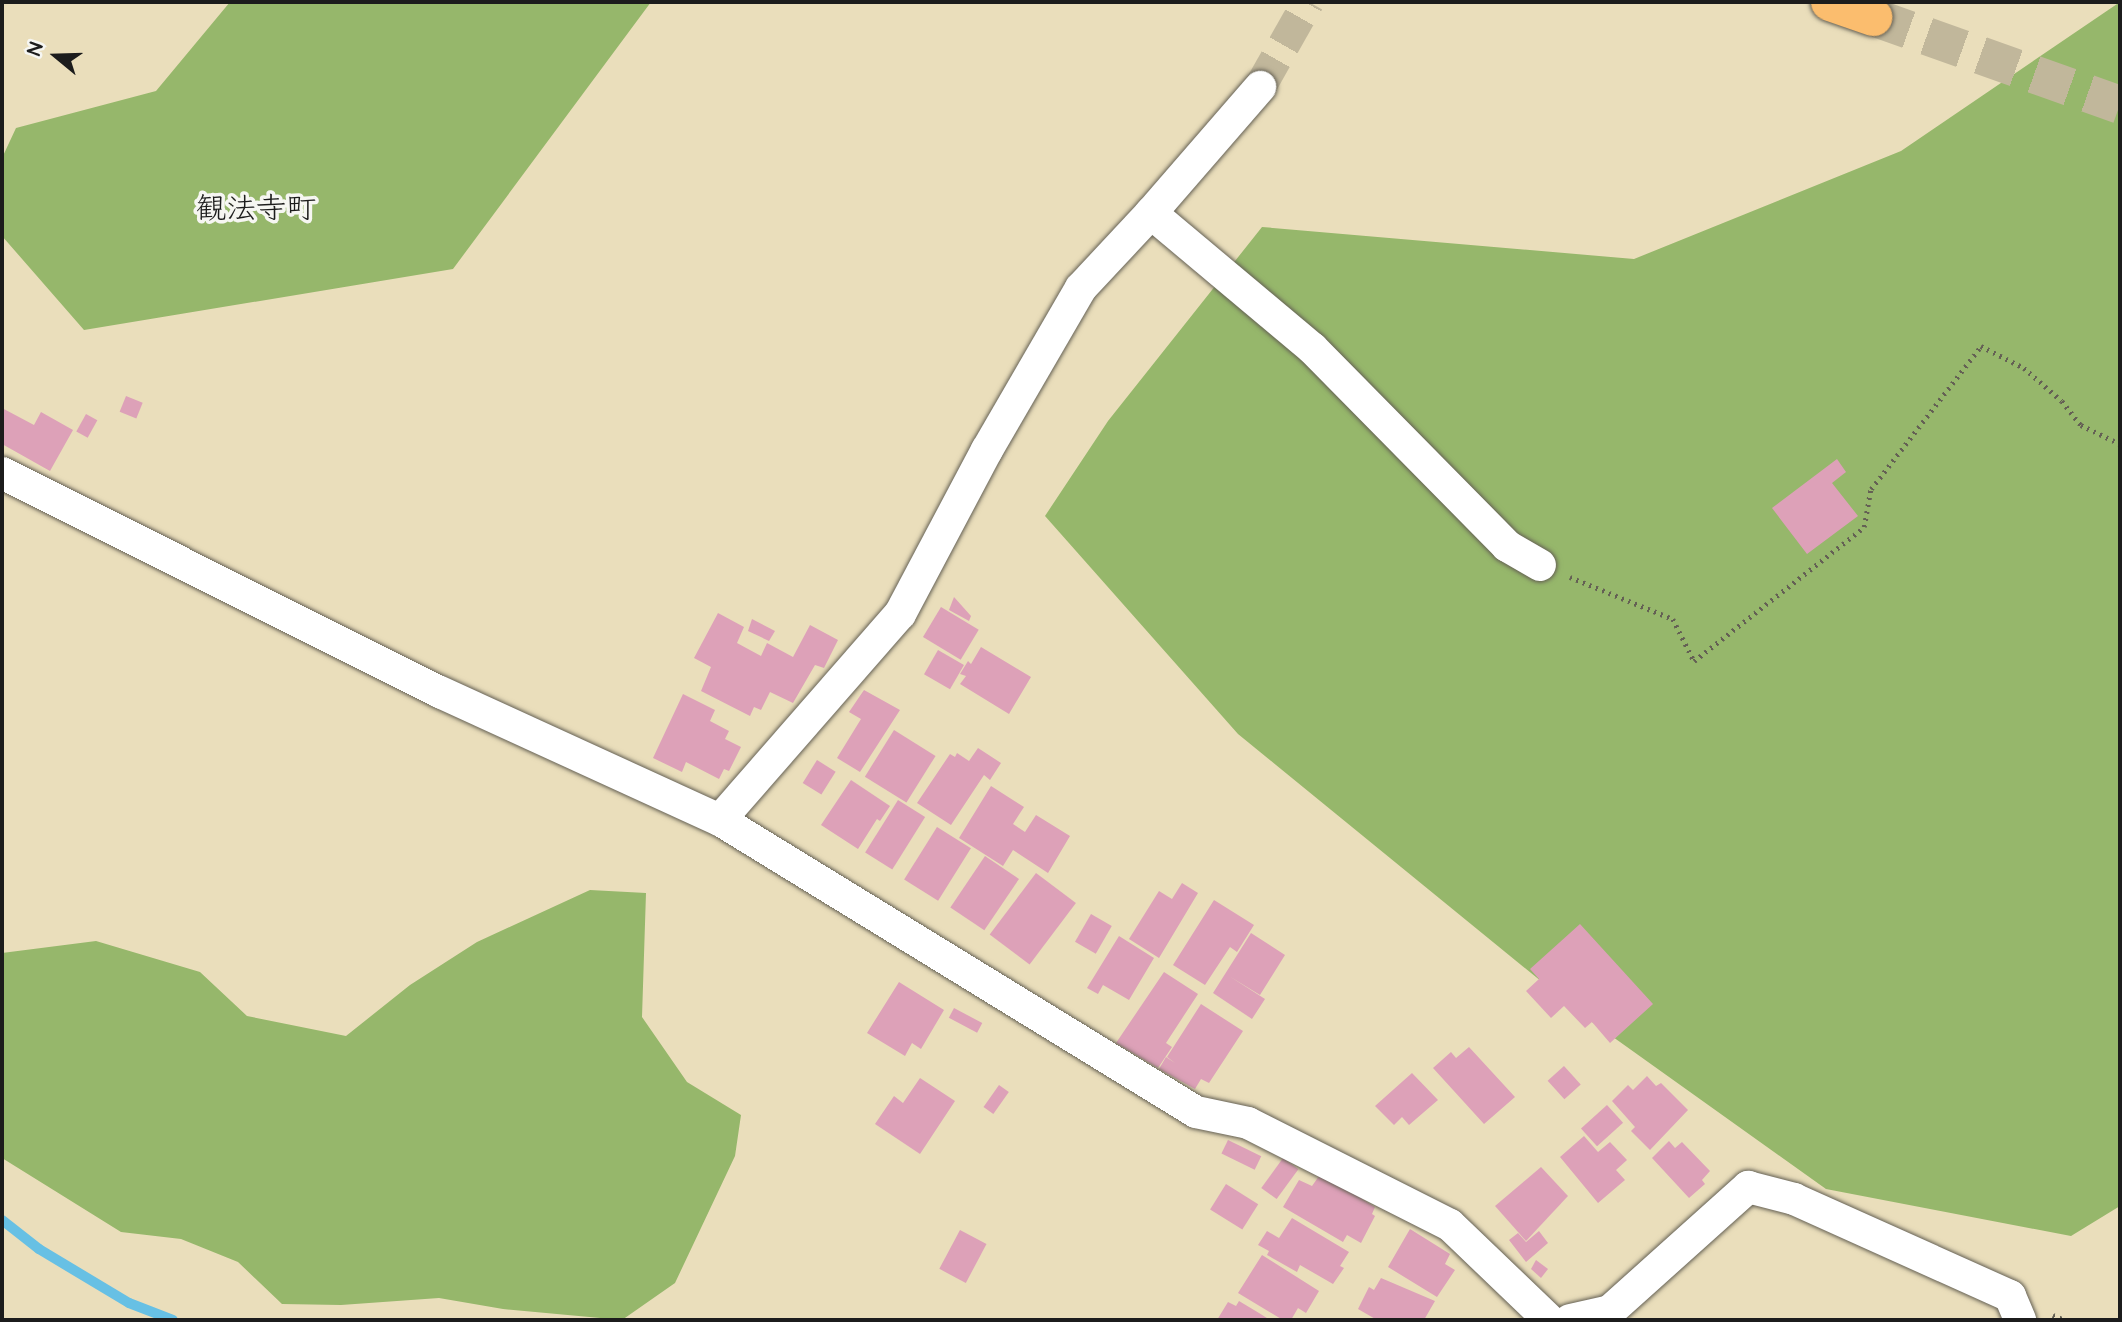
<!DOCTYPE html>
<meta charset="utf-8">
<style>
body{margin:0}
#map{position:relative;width:2122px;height:1322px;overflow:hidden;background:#eadebb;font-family:"Architects Daughter","Klee One",sans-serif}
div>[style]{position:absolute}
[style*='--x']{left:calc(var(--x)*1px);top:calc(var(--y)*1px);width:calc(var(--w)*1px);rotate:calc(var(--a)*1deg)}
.forest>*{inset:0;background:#96b76b}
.stream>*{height:10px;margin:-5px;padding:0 5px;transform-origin:5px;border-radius:5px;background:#67c0e4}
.building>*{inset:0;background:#dda1b8;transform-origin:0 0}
.minor-tunnel>*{height:32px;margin-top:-16px;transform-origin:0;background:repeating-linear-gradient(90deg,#c1b79b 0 32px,transparent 0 48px)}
.trunk-tunnel>*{height:38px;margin-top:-19px;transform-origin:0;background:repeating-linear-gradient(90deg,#c1b79b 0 38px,transparent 0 57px)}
.path>*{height:4.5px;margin-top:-2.25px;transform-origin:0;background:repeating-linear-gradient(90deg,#646054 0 2px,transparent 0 7px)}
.roads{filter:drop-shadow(0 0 2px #646054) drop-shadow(0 0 2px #646054)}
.minor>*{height:32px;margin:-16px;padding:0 16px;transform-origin:16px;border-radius:16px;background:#fff}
.trunk>*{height:38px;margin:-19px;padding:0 19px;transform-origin:19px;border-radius:19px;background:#fbbd6e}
span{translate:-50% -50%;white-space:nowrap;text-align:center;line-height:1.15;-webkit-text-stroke:7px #f6f6f2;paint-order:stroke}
.quarter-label{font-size:30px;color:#1c1c1c}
.frame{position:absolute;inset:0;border:4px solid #1c1c1c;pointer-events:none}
.north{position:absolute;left:21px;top:21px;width:70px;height:70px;-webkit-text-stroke:5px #f6f6f2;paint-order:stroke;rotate:289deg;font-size:19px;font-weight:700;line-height:28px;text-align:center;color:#1c1c1c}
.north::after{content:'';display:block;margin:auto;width:24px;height:32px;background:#1c1c1c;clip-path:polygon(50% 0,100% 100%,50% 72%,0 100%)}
</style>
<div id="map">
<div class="forest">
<div style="clip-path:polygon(230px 2px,651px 2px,453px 269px,84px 330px,2px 236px,2px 158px,16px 128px,156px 91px)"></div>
<div style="clip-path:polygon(2120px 2px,2120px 1206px,2071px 1236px,1826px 1189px,1585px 1017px,1238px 734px,1045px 516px,1108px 421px,1262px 227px,1634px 259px,1901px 151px)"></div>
<div style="clip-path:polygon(590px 890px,646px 893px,642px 1017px,687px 1082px,741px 1115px,735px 1156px,675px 1283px,622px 1320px,503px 1309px,439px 1298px,341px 1305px,282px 1304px,238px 1262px,181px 1239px,121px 1232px,2px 1158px,2px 953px,96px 941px,200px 972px,247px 1016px,346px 1036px,410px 985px,477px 942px)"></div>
</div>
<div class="stream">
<div style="--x:2;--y:1220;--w:47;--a:38.1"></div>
<div style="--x:39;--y:1249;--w:105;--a:31"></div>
<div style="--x:129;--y:1303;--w:47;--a:21.1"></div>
</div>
<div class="building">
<div style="left:126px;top:396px;width:18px;height:17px;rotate:22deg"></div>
<div style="clip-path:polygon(2px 408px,34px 425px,41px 412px,73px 430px,50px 471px,2px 444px)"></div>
<div style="left:86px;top:414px;width:13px;height:20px;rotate:29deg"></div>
<div style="clip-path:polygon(1837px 459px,1846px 472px,1832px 483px,1858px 516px,1807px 554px,1772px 508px)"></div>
<div style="clip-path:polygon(954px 597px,971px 616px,969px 621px,949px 610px)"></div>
<div style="left:941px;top:607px;width:44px;height:35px;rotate:31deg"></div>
<div style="clip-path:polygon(718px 613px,744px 627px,737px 643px,761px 656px,767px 643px,793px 657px,810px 625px,838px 640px,824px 668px,815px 665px,793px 703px,770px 692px,761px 710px,754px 707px,750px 716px,701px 691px,711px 667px,694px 658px)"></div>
<div style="clip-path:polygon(752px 619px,775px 631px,769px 641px,748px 631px)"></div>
<div style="clip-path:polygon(981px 647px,1031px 677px,1009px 714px,960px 684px,966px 676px,960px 674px,968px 661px,971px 664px)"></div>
<div style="left:938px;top:650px;width:30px;height:28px;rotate:30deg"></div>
<div style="clip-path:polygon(864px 690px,900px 710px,860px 772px,837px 758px,861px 719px,849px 712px)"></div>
<div style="clip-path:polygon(683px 694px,715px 710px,710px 721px,729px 731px,725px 739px,741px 747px,729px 771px,724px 769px,719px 779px,686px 762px,682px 772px,653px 758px)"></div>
<div style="left:894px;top:730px;width:49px;height:55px;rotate:32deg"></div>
<div style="clip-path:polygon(978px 748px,1001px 763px,990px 780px,984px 775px,951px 825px,917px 803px,950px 754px,955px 757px,957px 753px,969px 761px)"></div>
<div style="left:817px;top:760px;width:22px;height:27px;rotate:32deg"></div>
<div style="clip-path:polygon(851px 780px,890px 806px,880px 821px,877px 819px,858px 849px,821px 825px)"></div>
<div style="clip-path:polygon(991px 786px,1024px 807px,1013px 824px,1025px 832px,1036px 815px,1070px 836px,1048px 873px,1013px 850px,1003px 866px,959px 838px)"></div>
<div style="left:898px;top:800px;width:32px;height:62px;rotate:32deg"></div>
<div style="left:937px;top:827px;width:40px;height:62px;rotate:32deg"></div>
<div style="left:985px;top:856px;width:41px;height:62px;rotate:34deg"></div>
<div style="left:1036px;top:873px;width:50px;height:77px;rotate:37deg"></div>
<div style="clip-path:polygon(1182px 883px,1198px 893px,1159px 958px,1129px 939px,1159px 891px,1172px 899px)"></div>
<div style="clip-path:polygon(1214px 900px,1254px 925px,1237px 952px,1230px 947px,1205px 985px,1173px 965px)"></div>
<div style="left:1091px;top:914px;width:24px;height:32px;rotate:30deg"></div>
<div style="clip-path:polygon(1580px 924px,1653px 1004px,1610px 1043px,1592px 1022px,1585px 1028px,1564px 1006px,1551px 1018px,1526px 991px,1539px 979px,1530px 969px)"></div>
<div style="clip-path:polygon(1251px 933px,1285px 955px,1260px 995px,1229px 976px,1265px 999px,1252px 1019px,1213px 993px)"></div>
<div style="clip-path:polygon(1119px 936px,1154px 958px,1129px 1000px,1103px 985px,1098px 994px,1087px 988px)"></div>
<div style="clip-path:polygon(1164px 972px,1198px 994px,1166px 1043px,1172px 1047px,1158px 1068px,1116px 1043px)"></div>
<div style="clip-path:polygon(899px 982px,944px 1010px,921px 1049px,912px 1043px,905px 1056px,867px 1033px)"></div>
<div style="clip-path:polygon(1201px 1004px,1243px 1031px,1209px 1083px,1201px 1079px,1195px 1089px,1159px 1069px,1166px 1057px,1175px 1063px,1167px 1057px)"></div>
<div style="left:954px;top:1008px;width:32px;height:11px;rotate:28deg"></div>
<div style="clip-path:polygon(1469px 1047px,1515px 1097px,1484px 1124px,1433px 1068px,1451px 1052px,1456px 1058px)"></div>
<div style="left:1564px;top:1066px;width:25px;height:22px;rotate:48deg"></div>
<div style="clip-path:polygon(1412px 1073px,1438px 1100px,1409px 1125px,1402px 1117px,1394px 1125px,1375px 1106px)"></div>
<div style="clip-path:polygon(1647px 1076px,1656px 1086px,1661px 1083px,1688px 1110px,1650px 1150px,1631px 1131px,1635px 1127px,1612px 1101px,1628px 1085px,1633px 1090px)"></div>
<div style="clip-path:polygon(920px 1078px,955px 1101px,920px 1154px,875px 1124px,894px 1096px,903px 1103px)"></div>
<div style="left:999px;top:1085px;width:12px;height:27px;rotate:35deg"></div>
<div style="left:1607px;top:1105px;width:24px;height:35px;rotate:48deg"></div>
<div style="clip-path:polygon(1584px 1136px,1598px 1152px,1610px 1142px,1627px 1160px,1616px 1170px,1625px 1180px,1598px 1203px,1560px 1157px)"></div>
<div style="left:1228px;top:1140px;width:37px;height:15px;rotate:26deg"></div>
<div style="clip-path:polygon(1669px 1141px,1675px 1148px,1682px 1142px,1710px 1171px,1702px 1180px,1705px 1184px,1689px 1198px,1652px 1158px)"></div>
<div style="left:1283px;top:1158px;width:19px;height:37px;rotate:36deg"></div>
<div style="clip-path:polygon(1541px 1167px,1568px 1196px,1526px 1241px,1495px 1206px)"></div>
<div style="clip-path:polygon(1319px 1176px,1363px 1195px,1362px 1199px,1375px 1207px,1372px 1214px,1375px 1216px,1361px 1243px,1347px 1235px,1343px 1242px,1283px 1207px,1299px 1180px,1312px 1186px)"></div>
<div style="left:1226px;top:1184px;width:38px;height:30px;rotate:32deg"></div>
<div style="clip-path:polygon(1292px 1218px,1349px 1252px,1340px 1266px,1344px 1268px,1333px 1284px,1300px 1265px,1297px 1272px,1267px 1255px,1269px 1251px,1258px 1245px,1267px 1231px,1279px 1238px)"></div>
<div style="clip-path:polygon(1410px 1229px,1450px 1254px,1445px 1264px,1455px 1270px,1437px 1297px,1388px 1267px)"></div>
<div style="left:960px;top:1230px;width:30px;height:44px;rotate:28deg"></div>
<div style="clip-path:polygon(1539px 1231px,1548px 1243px,1526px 1262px,1509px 1240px,1518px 1233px,1526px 1242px)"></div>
<div style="clip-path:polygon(1262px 1255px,1319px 1291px,1306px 1313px,1298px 1308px,1291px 1320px,1283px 1320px,1238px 1293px)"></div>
<div style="clip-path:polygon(1536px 1260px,1548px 1269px,1541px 1278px,1531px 1269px)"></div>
<div style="clip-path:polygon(1381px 1278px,1435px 1301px,1424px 1320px,1377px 1320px,1358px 1309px,1369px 1287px,1374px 1290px)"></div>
<div style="clip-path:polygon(1239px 1301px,1259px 1313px,1270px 1320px,1217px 1320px,1228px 1302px,1236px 1306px)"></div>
</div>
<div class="minor-tunnel">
<div style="--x:1260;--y:87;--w:98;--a:-60.5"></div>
</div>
<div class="trunk-tunnel">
<div style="--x:1873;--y:17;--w:262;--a:19.6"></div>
</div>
<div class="path">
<div style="--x:1570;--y:577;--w:111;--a:22.2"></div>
<div style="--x:1673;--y:619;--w:47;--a:63.4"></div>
<div style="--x:1694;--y:661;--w:216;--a:-38.2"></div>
<div style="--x:1864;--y:527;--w:39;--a:-80"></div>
<div style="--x:1871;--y:489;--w:180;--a:-52.4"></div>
<div style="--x:1981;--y:346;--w:48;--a:27.1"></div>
<div style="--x:2024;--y:368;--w:50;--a:41"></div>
<div style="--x:2062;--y:401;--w:31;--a:52"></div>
<div style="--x:2081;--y:425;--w:43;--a:26"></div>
<div style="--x:2053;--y:1315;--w:13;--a:23"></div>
</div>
<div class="roads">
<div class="minor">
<div style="--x:1151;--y:213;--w:210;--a:40"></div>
<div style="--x:1312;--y:348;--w:278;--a:45.4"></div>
<div style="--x:1507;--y:546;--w:38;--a:30"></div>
<div style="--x:2;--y:473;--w:490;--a:26.6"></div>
<div style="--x:440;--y:692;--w:308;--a:24.6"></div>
<div style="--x:720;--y:820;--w:558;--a:31.53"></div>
<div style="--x:1196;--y:1112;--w:53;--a:11.9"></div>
<div style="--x:1248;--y:1123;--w:226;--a:26.8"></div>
<div style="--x:1450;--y:1225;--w:137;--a:43.8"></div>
<div style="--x:720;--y:820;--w:274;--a:-48.9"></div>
<div style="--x:900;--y:614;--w:186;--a:-62.1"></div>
<div style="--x:987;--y:450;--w:187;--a:-59.9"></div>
<div style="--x:1081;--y:288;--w:103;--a:-47"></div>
<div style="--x:1151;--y:213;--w:167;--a:-49.1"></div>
<div style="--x:1570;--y:1320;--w:41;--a:-12.7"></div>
<div style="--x:1610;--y:1311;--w:186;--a:-41.9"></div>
<div style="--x:1748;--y:1187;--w:48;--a:14.6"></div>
<div style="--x:1794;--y:1199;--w:237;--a:24.2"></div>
<div style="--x:2010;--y:1296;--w:26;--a:67"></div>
</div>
<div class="trunk">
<div style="--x:1830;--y:2;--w:46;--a:19.2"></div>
</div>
</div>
<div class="quarter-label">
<span style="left:256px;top:209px">観法寺町</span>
</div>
<div class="frame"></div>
<div class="north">N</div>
</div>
